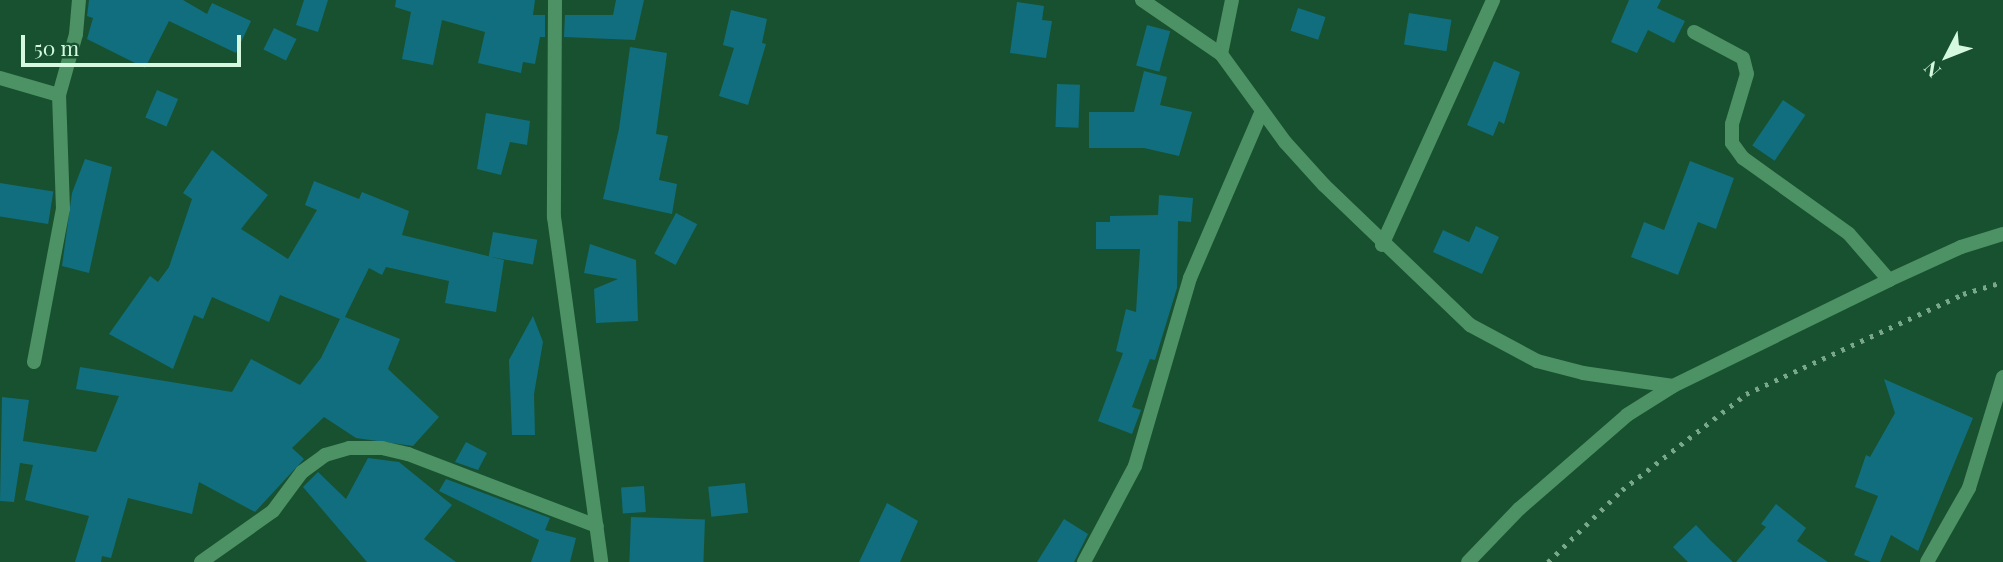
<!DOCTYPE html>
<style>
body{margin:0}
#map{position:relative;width:2003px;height:562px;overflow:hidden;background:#18512f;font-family:"Playfair Display",serif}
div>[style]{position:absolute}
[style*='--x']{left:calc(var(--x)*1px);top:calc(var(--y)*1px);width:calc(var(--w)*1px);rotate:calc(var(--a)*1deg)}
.building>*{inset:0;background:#116e7e;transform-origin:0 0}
.lane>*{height:14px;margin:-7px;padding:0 7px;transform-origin:7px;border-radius:7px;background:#4d9264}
.street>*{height:14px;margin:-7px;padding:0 7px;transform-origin:7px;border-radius:7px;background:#4d9264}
.rail>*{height:5px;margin-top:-2.5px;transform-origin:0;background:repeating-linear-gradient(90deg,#79a889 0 3.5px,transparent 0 10.5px)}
span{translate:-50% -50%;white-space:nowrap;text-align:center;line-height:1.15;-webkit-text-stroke:5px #18512f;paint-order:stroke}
.north{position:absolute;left:1912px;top:21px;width:70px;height:70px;-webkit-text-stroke:5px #18512f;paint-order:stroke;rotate:228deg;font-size:19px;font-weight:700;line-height:28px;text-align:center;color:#d5f9de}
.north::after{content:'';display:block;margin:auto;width:24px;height:32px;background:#d5f9de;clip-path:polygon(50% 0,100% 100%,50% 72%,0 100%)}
.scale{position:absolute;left:21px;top:35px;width:220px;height:32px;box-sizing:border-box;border:4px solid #d5f9de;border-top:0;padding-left:9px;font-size:21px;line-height:24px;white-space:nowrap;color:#d5f9de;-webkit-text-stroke:5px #18512f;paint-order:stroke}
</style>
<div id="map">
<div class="building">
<div style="clip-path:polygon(89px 0,183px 0,207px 14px,212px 3px,251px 21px,236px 53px,169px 21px,145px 68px,87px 39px,93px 18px,87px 16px)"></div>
<div style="clip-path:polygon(304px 0,328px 0,318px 32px,296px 25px)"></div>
<div style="clip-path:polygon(396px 0,535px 0,533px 15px,545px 15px,545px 37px,540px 37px,535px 64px,523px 62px,521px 73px,478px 63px,485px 32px,442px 20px,433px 65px,402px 59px,411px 12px,395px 7px)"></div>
<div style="clip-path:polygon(616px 0,644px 0,635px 40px,564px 37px,565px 15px,613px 15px)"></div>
<div style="clip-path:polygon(1629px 0,1661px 0,1657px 8px,1685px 21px,1674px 43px,1648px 30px,1637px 53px,1611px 42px)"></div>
<div style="clip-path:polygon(1017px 2px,1044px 6px,1042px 20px,1052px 21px,1046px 58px,1010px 53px)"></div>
<div style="left:1298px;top:8px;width:29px;height:24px;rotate:18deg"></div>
<div style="clip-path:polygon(731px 10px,767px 19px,762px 43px,766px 44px,748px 105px,719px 96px,734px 48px,723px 45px)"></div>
<div style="left:1409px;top:13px;width:43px;height:32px;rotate:9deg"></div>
<div style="left:1147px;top:25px;width:24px;height:42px;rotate:15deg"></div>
<div style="left:274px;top:28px;width:25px;height:24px;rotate:26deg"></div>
<div style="clip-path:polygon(630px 47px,667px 53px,656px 134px,668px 136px,659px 180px,677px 184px,672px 214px,603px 199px,619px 129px)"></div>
<div style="clip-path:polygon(1494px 61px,1520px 72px,1504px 124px,1499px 121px,1493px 136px,1467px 125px)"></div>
<div style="clip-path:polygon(1144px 71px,1167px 77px,1160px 105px,1192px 112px,1179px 156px,1144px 148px,1089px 148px,1089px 112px,1134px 112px)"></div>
<div style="left:1057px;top:84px;width:23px;height:43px;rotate:2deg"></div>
<div style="left:157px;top:90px;width:23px;height:30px;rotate:23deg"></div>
<div style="left:1783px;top:100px;width:27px;height:55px;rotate:34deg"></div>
<div style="clip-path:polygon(486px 113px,530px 121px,527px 145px,510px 142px,501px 175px,477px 169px)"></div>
<div style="clip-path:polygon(212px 150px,268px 195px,241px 229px,288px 259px,317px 210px,305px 205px,314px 181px,359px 199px,362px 192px,409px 211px,402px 235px,504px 260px,496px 312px,445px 303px,449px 281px,386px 267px,382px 275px,369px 268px,345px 317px,400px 339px,388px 369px,439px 417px,413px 446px,356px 438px,324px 417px,292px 448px,304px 459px,255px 512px,199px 482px,192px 514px,128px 498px,111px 558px,102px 556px,101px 562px,75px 562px,89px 516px,25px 500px,33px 465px,20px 463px,14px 502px,0 501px,2px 397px,29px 400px,23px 441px,96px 452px,119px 396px,76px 389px,80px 367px,232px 392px,251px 359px,300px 385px,321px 358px,340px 319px,280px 295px,269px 322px,212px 297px,203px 319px,194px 315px,173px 369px,109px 334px,150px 276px,158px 282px,169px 267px,192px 199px,183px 193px)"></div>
<div style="clip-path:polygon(85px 159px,112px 167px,89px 273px,62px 266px,72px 193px)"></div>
<div style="clip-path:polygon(1690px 161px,1734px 178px,1716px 229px,1698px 222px,1678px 275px,1631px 257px,1644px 222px,1664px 230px)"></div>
<div style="left:0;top:183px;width:54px;height:33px;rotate:9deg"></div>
<div style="clip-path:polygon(1159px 195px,1193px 198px,1191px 222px,1178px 221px,1177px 288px,1155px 360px,1150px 359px,1132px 407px,1141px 410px,1132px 434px,1098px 421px,1123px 353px,1116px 351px,1126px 309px,1136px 312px,1140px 249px,1096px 249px,1096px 222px,1110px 222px,1110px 216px,1158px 215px)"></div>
<div style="left:676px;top:213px;width:24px;height:46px;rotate:28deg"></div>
<div style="clip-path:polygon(1476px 226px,1499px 237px,1482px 274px,1433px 252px,1443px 230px,1469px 242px)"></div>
<div style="left:493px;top:232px;width:45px;height:25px;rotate:10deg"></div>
<div style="clip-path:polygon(590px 244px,636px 260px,638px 321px,596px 323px,594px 289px,618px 279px,584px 273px)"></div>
<div style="clip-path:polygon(533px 316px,543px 342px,534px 394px,535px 435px,512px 435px,509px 360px)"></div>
<div style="clip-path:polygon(1884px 379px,1973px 418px,1918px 551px,1891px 535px,1880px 562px,1871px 562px,1854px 555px,1878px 496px,1855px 487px,1866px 455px,1870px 457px,1895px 413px)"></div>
<div style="clip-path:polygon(466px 442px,487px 453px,478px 470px,455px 462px)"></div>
<div style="clip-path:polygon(368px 458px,399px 462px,452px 505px,424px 539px,456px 562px,367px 562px,303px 487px,318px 472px,346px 499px)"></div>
<div style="clip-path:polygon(446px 479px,550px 518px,545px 530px,576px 538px,570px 562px,531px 562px,539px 540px,439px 491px)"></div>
<div style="left:745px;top:483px;width:30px;height:37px;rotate:84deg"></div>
<div style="left:644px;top:486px;width:26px;height:23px;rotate:86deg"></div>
<div style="clip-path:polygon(887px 503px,918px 521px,900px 562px,859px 562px)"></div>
<div style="clip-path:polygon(1776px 504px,1806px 528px,1797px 541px,1828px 562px,1736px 562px,1766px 527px,1761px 524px)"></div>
<div style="left:631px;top:517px;width:74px;height:45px;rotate:2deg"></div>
<div style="clip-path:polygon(1064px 519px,1088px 534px,1074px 562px,1037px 562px)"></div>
<div style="clip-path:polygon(1696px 525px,1710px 540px,1733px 562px,1688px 562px,1673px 547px)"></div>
</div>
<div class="lane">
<div style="--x:1694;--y:32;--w:55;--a:28"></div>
<div style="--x:1743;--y:58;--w:16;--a:76"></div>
<div style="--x:1747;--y:74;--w:52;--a:106.7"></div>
<div style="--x:1732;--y:124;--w:19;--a:90"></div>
<div style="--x:1732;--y:143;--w:19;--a:54"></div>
<div style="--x:1743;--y:158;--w:130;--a:35.6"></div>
<div style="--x:1849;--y:234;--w:61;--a:49"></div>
</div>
<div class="street">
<div style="--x:555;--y:0;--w:217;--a:90.3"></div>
<div style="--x:554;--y:217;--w:348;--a:82.2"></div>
<div style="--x:1142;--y:0;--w:96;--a:34.4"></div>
<div style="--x:1221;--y:54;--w:109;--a:54"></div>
<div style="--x:1285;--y:142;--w:58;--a:47.8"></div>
<div style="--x:1324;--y:185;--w:202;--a:43.8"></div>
<div style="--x:1470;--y:325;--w:76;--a:28.2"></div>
<div style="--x:1537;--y:361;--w:48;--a:14.6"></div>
<div style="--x:1583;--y:373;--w:91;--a:8.2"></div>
<div style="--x:1221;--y:54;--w:55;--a:-78.5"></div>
<div style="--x:0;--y:78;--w:61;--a:16.1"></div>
<div style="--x:1382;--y:245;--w:269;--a:-65.6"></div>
<div style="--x:34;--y:362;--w:156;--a:-79.3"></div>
<div style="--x:63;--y:209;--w:114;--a:-92"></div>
<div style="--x:59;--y:95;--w:63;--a:-74.4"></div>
<div style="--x:76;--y:34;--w:34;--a:-85"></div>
<div style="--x:201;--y:562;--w:88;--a:-35.3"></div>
<div style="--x:273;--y:511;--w:49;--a:-53.4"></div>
<div style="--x:302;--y:472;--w:29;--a:-36"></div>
<div style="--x:325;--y:455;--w:25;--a:-16"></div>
<div style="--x:349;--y:448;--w:33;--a:0"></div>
<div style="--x:382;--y:448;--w:27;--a:13"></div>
<div style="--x:408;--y:454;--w:202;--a:20.9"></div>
<div style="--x:1084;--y:562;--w:109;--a:-62"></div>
<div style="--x:1135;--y:466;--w:196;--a:-73.7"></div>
<div style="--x:1190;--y:278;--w:182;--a:-66.7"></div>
<div style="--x:1468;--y:562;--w:74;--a:-46.1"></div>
<div style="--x:1519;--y:509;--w:143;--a:-41"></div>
<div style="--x:1627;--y:415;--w:54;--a:-32.2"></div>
<div style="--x:1673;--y:386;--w:241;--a:-26.1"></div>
<div style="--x:1889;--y:280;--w:79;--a:-24.6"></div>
<div style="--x:1961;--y:247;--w:44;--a:-17.2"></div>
<div style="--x:1927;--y:562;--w:85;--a:-60.4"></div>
<div style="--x:1969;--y:488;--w:116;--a:-73"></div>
</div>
<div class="rail">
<div style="--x:1548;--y:562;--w:103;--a:-44.2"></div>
<div style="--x:1622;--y:490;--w:157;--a:-37.7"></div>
<div style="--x:1746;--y:394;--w:239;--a:-24.7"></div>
<div style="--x:1963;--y:294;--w:42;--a:-16.7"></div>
</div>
<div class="north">N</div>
<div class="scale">50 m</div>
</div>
